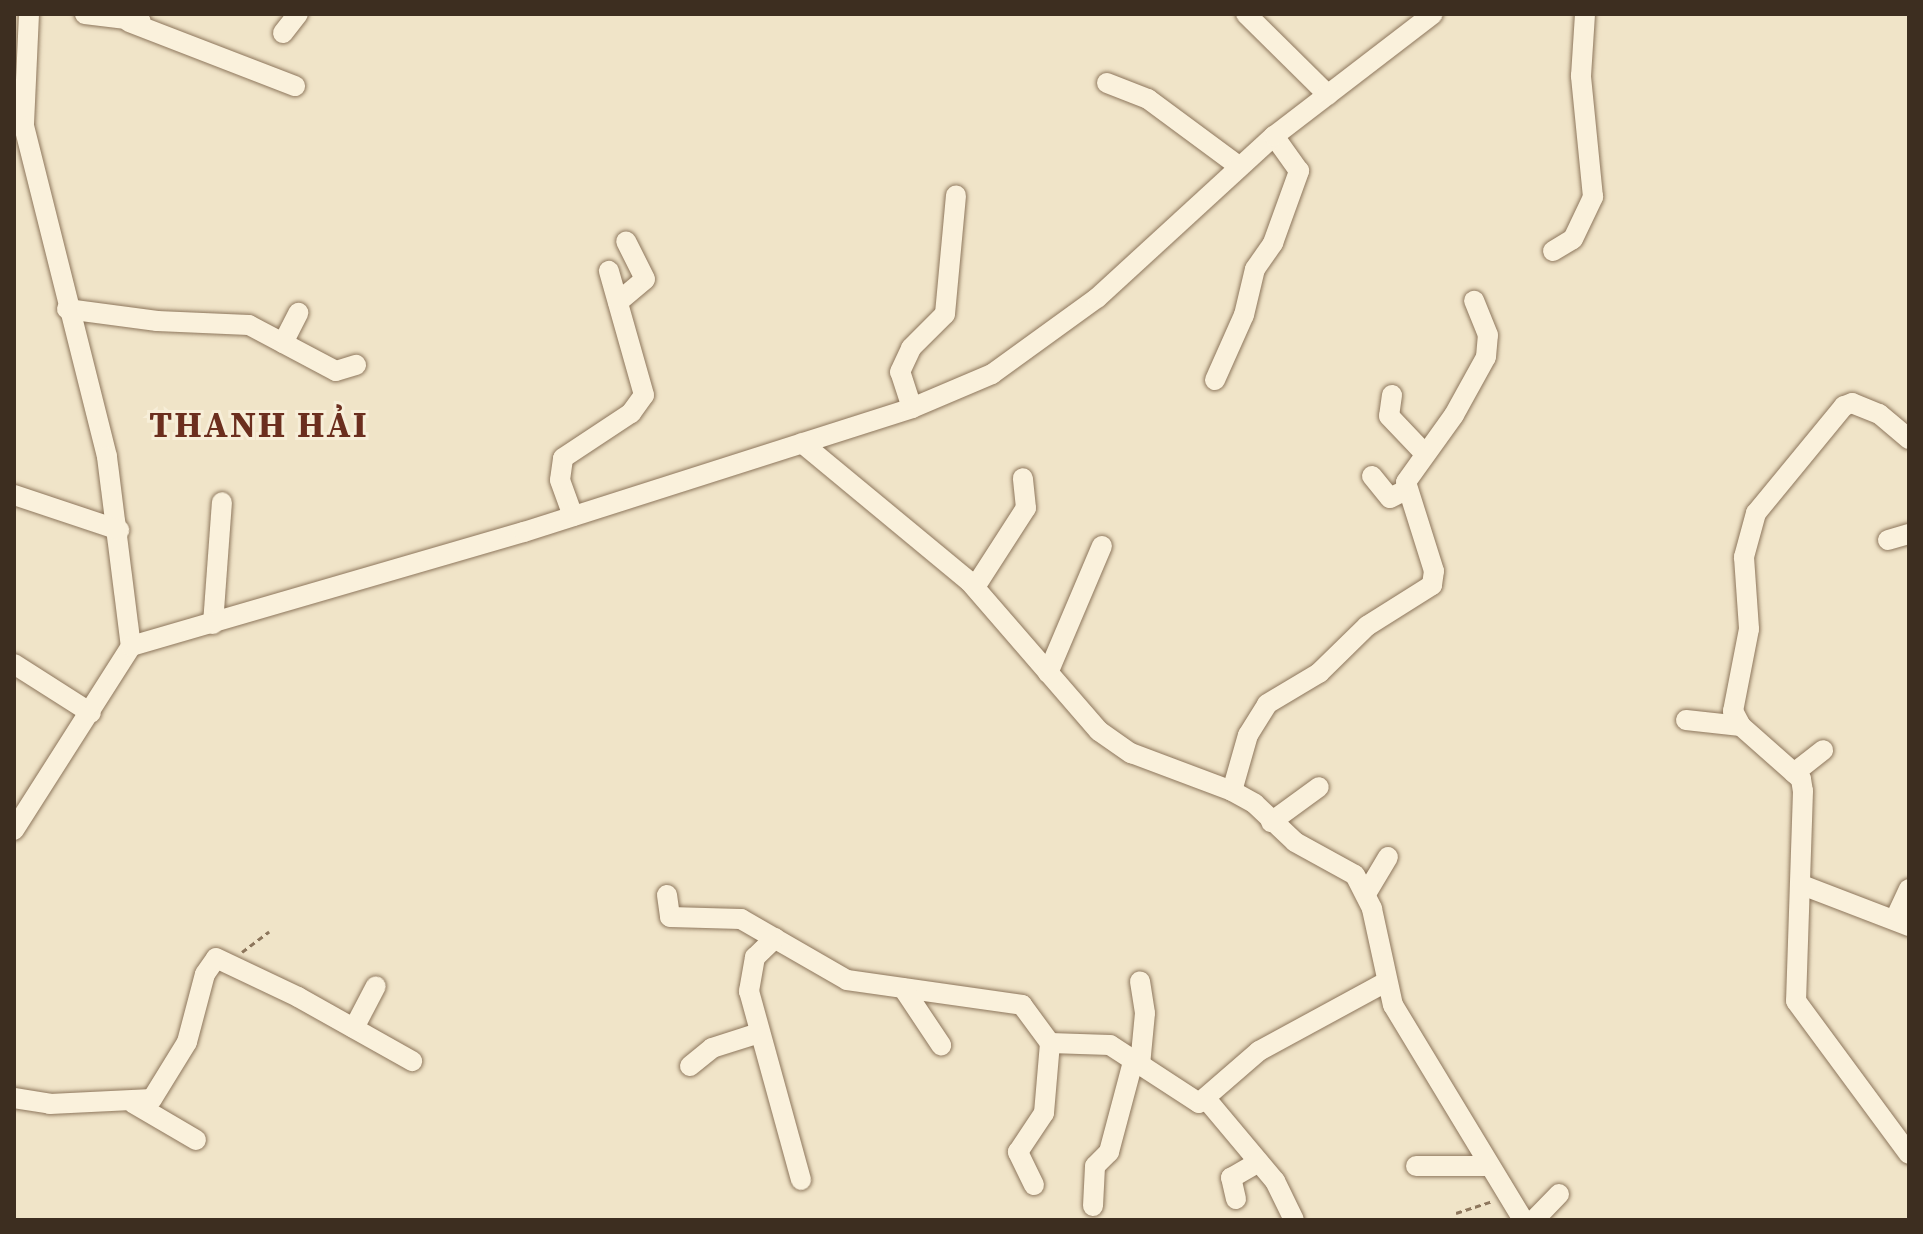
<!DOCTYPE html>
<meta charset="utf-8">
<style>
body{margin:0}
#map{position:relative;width:1923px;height:1234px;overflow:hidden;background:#f0e4c8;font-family:"Source Serif 4",serif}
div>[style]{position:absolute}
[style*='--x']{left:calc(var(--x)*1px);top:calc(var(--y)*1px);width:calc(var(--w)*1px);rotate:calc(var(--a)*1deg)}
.path>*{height:3px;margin-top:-1.5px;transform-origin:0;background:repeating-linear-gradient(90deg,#8d765c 0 6px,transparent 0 10px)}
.roads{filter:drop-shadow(0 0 2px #8d765c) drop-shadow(0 0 2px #8d765c)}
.minor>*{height:20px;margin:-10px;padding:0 10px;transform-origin:10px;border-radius:10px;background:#faf1dc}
span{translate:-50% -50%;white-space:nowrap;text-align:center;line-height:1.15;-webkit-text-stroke:6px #f7eed8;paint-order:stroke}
.district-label{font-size:36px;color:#6b2e1e;font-weight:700;letter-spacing:2px}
.frame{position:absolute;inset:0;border:16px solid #3d2e20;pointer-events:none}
</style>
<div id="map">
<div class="path">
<div style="--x:242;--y:952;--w:34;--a:-37"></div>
<div style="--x:1456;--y:1213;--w:39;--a:-18"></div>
</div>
<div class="roads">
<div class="minor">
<div style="--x:29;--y:14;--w:112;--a:92.6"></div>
<div style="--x:24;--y:126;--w:341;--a:75.9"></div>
<div style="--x:107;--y:457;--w:191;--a:82.8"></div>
<div style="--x:85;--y:14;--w:56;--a:7.1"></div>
<div style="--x:1246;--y:14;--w:115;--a:44.6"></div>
<div style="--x:129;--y:22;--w:178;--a:21.1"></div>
<div style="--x:283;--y:33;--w:24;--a:-52"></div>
<div style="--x:1107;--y:83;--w:44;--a:21.3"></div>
<div style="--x:1148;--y:99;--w:114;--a:36.5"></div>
<div style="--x:1553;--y:251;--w:23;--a:-31"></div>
<div style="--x:1573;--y:239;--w:47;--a:-64.5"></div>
<div style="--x:1593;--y:197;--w:122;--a:-95.7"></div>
<div style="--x:1581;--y:76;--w:62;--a:-86.3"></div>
<div style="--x:618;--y:302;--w:35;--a:-40"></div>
<div style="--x:645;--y:279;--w:42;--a:-116.6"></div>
<div style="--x:67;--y:309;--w:91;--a:7.6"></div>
<div style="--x:157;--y:321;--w:92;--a:2.5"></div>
<div style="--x:249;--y:325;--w:98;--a:27.9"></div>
<div style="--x:336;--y:371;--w:21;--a:-17"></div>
<div style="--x:283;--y:343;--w:34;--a:-63"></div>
<div style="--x:1215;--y:380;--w:71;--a:-66"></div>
<div style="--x:1244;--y:315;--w:47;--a:-76.6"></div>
<div style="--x:1255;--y:269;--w:32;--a:-55"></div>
<div style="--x:1273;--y:243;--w:77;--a:-70.1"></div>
<div style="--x:1299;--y:171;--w:43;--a:-125.5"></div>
<div style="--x:1392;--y:395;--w:21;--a:98"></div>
<div style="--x:1389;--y:416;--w:52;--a:46.5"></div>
<div style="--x:912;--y:408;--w:38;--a:-108"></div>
<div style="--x:900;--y:372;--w:26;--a:-65"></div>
<div style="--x:911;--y:348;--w:48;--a:-45"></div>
<div style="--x:945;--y:314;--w:119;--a:-84.7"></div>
<div style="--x:1909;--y:439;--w:39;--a:-140"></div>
<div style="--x:1879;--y:414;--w:29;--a:-158"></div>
<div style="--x:1852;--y:403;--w:9;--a:159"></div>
<div style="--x:1844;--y:406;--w:139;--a:129.4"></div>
<div style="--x:1756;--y:513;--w:46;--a:105.3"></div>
<div style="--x:1744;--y:557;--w:72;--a:86"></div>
<div style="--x:1749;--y:629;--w:84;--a:101"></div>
<div style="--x:1733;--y:711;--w:17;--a:62"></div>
<div style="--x:1741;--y:726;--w:80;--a:41.5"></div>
<div style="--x:1801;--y:779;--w:12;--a:81"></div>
<div style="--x:1803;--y:791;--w:210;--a:91.9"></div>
<div style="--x:1796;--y:1001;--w:190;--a:53.6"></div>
<div style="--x:802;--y:443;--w:217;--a:39.6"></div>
<div style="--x:969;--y:581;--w:198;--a:49.1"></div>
<div style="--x:1099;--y:731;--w:39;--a:35"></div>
<div style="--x:1131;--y:753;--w:108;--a:20.6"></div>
<div style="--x:1232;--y:791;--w:26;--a:29"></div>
<div style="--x:1255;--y:804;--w:55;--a:43.5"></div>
<div style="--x:1295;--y:842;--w:68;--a:28.8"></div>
<div style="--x:1355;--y:875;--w:38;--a:63"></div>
<div style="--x:1372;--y:909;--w:98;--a:77.7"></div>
<div style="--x:1393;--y:1005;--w:251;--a:58.8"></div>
<div style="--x:1372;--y:476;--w:28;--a:51"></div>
<div style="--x:1390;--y:498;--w:18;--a:-27"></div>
<div style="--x:14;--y:495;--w:111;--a:18.4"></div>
<div style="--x:573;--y:516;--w:38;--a:-110"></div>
<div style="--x:560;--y:480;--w:22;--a:-82"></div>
<div style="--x:563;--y:458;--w:82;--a:-33.5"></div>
<div style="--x:631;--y:413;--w:22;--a:-54"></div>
<div style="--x:644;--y:395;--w:129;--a:-105.8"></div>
<div style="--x:1888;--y:540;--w:22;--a:-16"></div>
<div style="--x:975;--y:587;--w:94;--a:-57.2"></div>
<div style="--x:1026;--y:508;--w:30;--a:-96"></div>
<div style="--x:213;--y:624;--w:122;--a:-85.8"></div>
<div style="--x:14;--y:664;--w:91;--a:32.5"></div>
<div style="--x:1048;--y:673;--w:138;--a:-67"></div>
<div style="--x:1686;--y:720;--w:55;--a:6.2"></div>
<div style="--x:1794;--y:773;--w:37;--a:-38"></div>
<div style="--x:1232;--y:791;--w:58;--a:-74.1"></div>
<div style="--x:1248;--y:735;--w:36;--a:-58"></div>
<div style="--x:1267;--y:704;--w:61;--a:-30.8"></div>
<div style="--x:1319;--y:673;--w:67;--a:-44.4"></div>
<div style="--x:1367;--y:626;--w:77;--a:-32.2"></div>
<div style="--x:1432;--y:585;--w:14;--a:-82"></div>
<div style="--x:1434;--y:571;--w:93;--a:-107.5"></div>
<div style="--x:1406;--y:482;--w:82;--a:-54.4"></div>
<div style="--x:1454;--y:415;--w:66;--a:-61.1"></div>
<div style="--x:1486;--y:357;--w:22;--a:-85"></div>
<div style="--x:1488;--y:335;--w:37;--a:-112"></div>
<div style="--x:1271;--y:822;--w:59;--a:-36.1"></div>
<div style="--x:14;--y:830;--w:218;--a:-57.5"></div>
<div style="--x:131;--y:646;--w:409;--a:-16.2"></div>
<div style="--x:524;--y:532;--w:407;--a:-17.7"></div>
<div style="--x:912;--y:408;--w:87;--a:-23"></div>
<div style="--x:992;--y:374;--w:130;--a:-35.9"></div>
<div style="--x:1097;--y:298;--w:240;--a:-42.5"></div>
<div style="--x:1274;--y:136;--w:200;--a:-37.5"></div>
<div style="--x:1802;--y:885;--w:115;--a:21"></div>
<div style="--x:1366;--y:894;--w:43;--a:-59.3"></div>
<div style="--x:667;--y:895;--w:22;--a:82"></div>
<div style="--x:670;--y:917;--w:71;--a:1.6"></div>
<div style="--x:741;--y:919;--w:122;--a:29.9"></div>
<div style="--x:847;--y:980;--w:177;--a:8.1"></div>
<div style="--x:1022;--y:1005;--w:47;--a:53.6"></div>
<div style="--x:1050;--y:1043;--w:60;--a:1.9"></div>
<div style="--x:1110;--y:1045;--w:106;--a:33.1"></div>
<div style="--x:1199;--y:1103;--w:79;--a:-40.9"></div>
<div style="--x:1259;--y:1051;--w:145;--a:-28.5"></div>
<div style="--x:1895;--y:919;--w:33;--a:-65"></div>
<div style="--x:775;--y:938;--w:28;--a:136"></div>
<div style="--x:755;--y:957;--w:35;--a:100"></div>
<div style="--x:749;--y:991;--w:196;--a:74.6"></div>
<div style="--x:903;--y:988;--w:69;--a:56.3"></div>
<div style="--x:354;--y:1028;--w:47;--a:-62.4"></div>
<div style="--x:1140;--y:1065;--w:52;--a:-84.5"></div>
<div style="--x:1145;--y:1013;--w:32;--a:-99"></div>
<div style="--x:690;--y:1066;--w:28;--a:-39"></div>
<div style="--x:712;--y:1048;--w:49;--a:-17.7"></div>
<div style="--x:14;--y:1098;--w:36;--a:9"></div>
<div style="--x:50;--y:1104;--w:102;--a:-2.8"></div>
<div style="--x:152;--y:1099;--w:67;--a:-58.4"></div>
<div style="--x:187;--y:1042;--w:70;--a:-75.2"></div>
<div style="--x:205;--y:974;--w:19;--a:-55"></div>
<div style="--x:216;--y:958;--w:91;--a:25.4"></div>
<div style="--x:298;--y:997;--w:131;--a:29.3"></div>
<div style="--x:1207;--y:1100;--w:106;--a:50"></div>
<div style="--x:1275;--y:1181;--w:43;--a:64"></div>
<div style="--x:133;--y:1103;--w:73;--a:30.4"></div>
<div style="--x:1416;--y:1166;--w:73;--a:0"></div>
<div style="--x:1034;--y:1185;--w:37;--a:-116"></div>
<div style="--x:1018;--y:1152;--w:47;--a:-56.3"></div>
<div style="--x:1044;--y:1113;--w:70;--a:-85.1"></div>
<div style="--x:1236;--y:1199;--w:22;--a:-103"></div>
<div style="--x:1231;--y:1178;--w:32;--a:-30"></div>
<div style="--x:1093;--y:1206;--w:40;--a:-87.1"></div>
<div style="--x:1095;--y:1166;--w:20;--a:-45"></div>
<div style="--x:1109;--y:1152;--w:93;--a:-75.1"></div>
<div style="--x:1534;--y:1220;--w:36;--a:-46"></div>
</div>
</div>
<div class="district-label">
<span style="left:259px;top:425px">THANH HẢI</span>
</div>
<div class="frame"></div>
</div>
